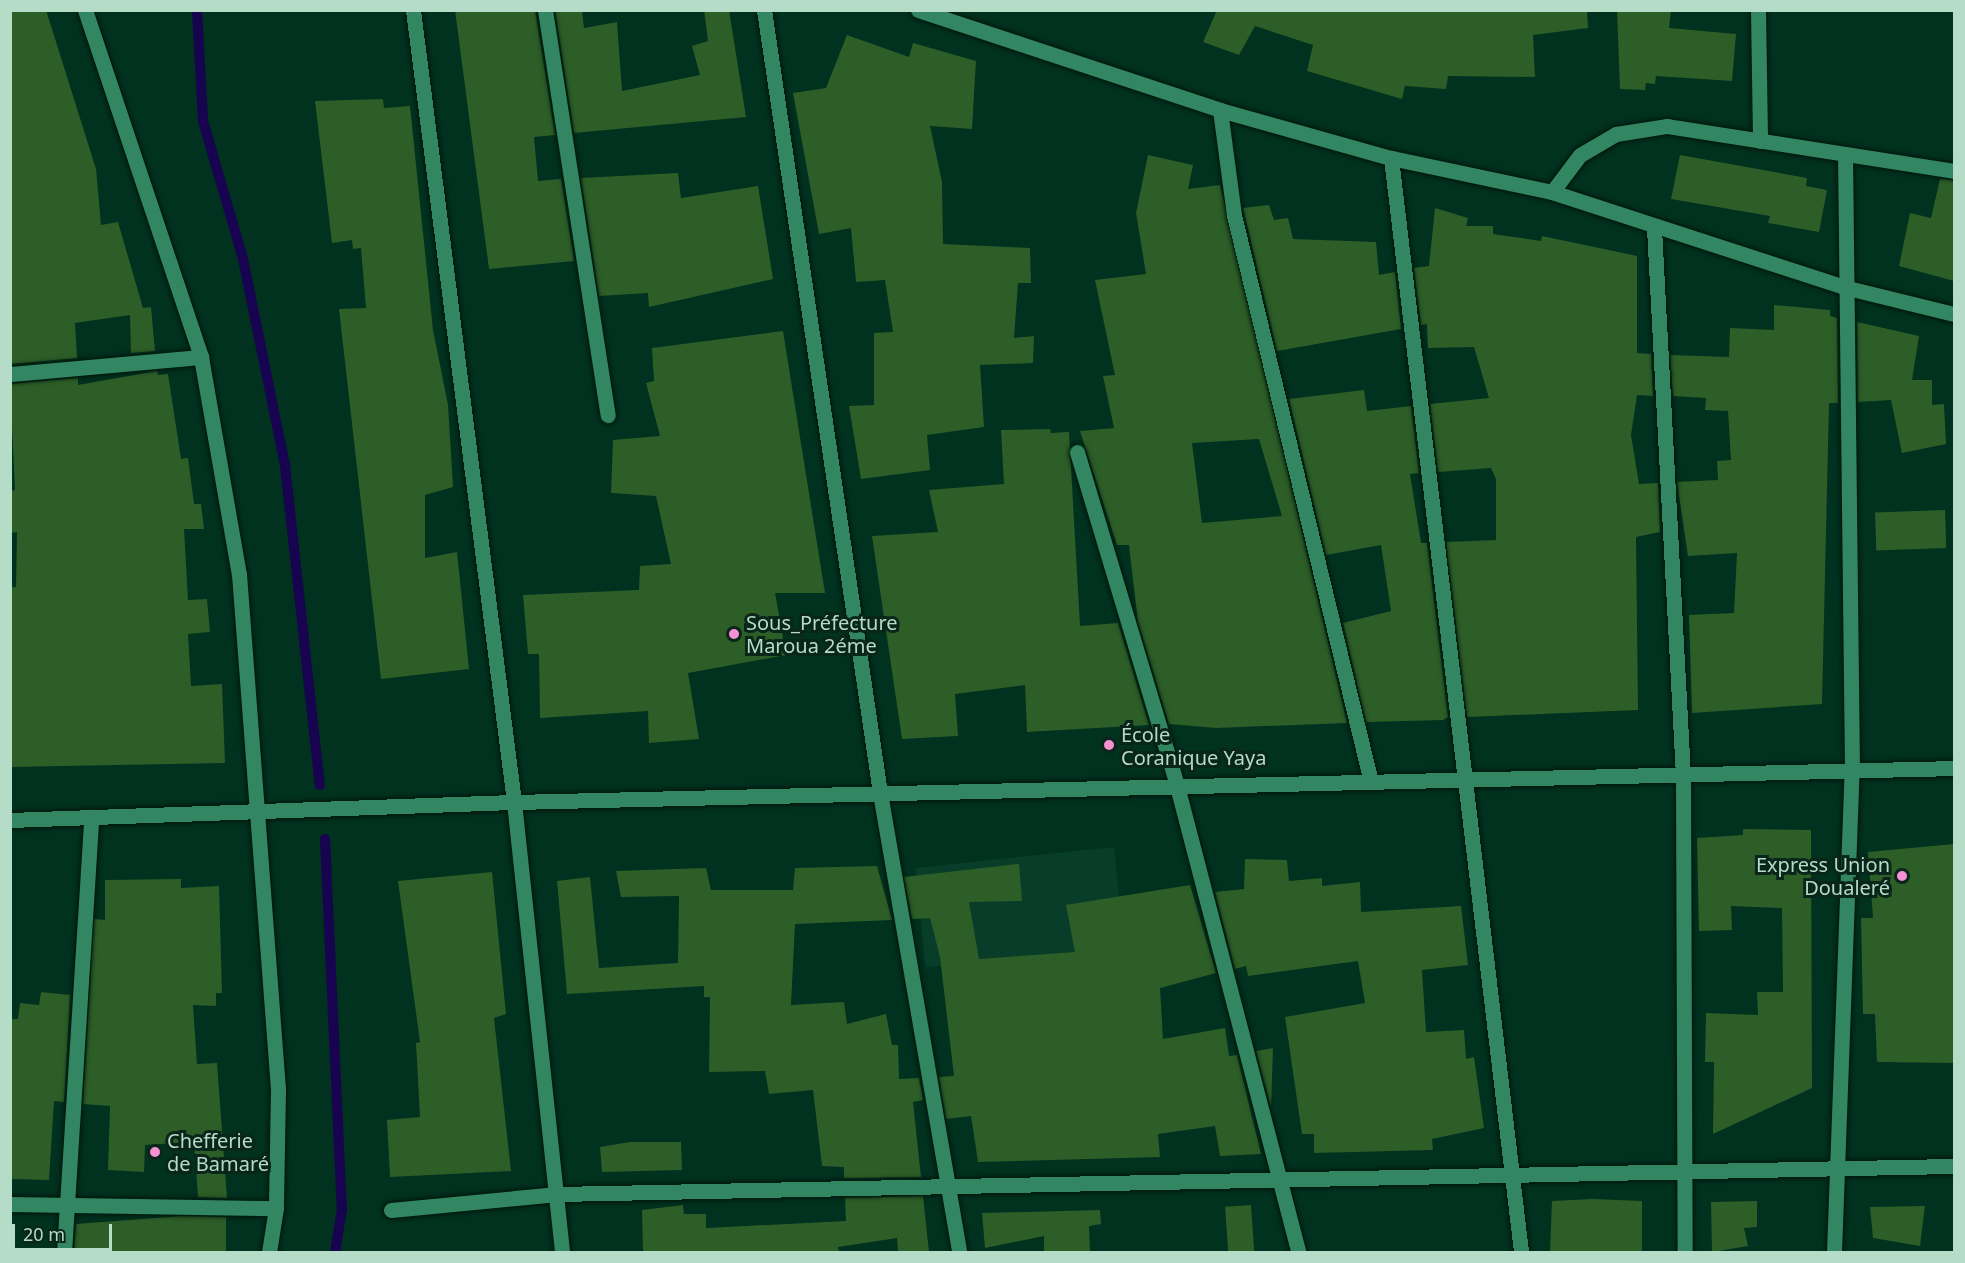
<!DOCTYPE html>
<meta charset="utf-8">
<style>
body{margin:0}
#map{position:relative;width:1965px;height:1263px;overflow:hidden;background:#01311f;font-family:"Noto Sans",sans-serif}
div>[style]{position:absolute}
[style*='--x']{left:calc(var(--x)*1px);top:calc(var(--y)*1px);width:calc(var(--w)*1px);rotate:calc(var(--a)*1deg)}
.built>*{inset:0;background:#083e29;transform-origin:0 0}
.stream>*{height:10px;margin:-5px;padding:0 5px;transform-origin:5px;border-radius:5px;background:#17034f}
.building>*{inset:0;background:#2d5e27;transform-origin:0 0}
.roads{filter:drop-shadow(0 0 2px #00160b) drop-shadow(0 0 2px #00160b)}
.minor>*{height:15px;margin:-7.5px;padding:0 7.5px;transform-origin:7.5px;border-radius:7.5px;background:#328762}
.dots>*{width:16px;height:16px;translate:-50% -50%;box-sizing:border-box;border:3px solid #0a2519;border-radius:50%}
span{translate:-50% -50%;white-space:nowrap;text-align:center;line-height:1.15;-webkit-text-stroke:6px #0a2519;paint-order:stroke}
.poi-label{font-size:20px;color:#b5dcc7}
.left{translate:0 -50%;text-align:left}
.right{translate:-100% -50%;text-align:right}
.frame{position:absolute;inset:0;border:12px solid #b5dcc7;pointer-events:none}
.scale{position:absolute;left:12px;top:1224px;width:100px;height:27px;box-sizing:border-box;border:3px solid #b5dcc7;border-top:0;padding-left:8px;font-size:18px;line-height:21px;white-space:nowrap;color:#b5dcc7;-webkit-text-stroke:4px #0a2519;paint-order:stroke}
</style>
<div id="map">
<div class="built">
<div style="left:1114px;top:847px;width:100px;height:200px;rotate:84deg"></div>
</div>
<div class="stream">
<div style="--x:197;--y:10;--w:111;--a:86.9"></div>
<div style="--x:203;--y:121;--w:144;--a:73.8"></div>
<div style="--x:243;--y:259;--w:210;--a:78.5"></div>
<div style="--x:285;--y:465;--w:322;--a:83.8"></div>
<div style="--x:325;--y:839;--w:370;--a:87.4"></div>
<div style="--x:342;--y:1209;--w:44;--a:99.2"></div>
</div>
<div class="building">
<div style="clip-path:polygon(10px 10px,46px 10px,96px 169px,101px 225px,118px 222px,143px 308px,151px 307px,155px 351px,131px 353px,130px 315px,75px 323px,77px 358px,10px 364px)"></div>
<div style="clip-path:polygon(455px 10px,535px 10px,555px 135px,534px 137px,538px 181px,561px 179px,574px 261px,489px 269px)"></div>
<div style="clip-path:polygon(555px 10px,582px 10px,584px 28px,617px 22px,622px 91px,700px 75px,692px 46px,708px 41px,704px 10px,729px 10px,746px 117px,574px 133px)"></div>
<div style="clip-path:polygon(1217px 10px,1587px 10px,1588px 28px,1533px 35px,1535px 77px,1448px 76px,1446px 89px,1405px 86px,1402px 99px,1307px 71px,1313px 45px,1255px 26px,1239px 55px,1203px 42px)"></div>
<div style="clip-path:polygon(1617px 10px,1671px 10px,1669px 28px,1736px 34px,1732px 81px,1656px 76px,1655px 84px,1646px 83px,1645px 90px,1620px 89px)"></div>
<div style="clip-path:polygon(847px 35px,909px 57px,913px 43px,976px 61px,972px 129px,930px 126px,942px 182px,943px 244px,1030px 248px,1031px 283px,1018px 283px,1014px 338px,1034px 336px,1033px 363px,980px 365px,984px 427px,927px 435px,930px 470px,861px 479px,849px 406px,874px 405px,874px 333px,893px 332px,885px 280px,856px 282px,851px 228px,819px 234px,793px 93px,826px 88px)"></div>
<div style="clip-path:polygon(383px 99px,384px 108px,410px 106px,433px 330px,448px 405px,453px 487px,425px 495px,425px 558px,457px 552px,469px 669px,381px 679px,339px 309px,366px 308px,361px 248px,353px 249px,352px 240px,332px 243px,315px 101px)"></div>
<div style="clip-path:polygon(evenodd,1148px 155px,1193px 165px,1188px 189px,1220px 185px,1347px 723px,1216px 728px,1169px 724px,1138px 622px,1129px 545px,1117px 545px,1080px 431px,1114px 428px,1103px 376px,1115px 375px,1095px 280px,1146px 274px,1136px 213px,1148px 155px,1259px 439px,1282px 516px,1202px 523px,1192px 443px,1259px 439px)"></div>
<div style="clip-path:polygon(1680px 155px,1807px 178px,1806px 186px,1827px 190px,1819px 232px,1768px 223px,1770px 216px,1671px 199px)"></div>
<div style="clip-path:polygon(678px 173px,681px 198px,758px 186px,773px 279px,649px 307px,648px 293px,599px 296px,581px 178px)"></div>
<div style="clip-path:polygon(1940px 179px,1954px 180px,1954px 281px,1899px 266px,1910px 213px,1931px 218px)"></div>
<div style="clip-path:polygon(1269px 205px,1274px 220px,1288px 218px,1293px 239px,1376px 242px,1379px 275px,1395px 272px,1401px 329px,1277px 351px,1243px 208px)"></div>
<div style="clip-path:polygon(1435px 208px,1468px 218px,1466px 226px,1493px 226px,1493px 234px,1541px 241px,1542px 236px,1637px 256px,1637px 353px,1651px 354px,1653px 396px,1637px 395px,1631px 435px,1639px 484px,1658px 483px,1660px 532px,1636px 537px,1638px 710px,1467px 717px,1446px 542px,1496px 540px,1496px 479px,1491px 468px,1438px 472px,1430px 404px,1489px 398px,1474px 347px,1428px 348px,1427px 324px,1421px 325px,1414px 268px,1429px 266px)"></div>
<div style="clip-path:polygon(1774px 305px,1830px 310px,1830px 316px,1837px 318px,1838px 403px,1829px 403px,1822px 704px,1692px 713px,1689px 615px,1734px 613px,1737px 553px,1688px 556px,1677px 482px,1718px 480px,1717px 461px,1731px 460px,1728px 411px,1705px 410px,1706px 398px,1673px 396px,1670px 355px,1729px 357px,1730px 328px,1774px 330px)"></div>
<div style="clip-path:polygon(1857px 322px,1919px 336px,1912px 380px,1932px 380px,1932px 405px,1944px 404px,1946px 444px,1902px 453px,1891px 400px,1858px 402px)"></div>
<div style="clip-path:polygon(783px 331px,825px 593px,775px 593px,786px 655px,688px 673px,699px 739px,649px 743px,648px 711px,540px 718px,539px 654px,528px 654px,523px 595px,639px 590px,640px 566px,671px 564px,656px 496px,611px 493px,613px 440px,660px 436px,646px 383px,654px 381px,652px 348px)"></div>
<div style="clip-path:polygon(157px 371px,158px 375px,168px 374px,181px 459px,188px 458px,194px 504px,201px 504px,204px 529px,184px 529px,188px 600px,207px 599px,210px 632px,188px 634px,191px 686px,222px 684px,225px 763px,10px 767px,10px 587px,16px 587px,17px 532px,10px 533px,10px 491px,15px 490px,10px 384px,78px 378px,78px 385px)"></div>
<div style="clip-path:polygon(1364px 390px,1367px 411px,1411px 406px,1419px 473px,1410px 474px,1421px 543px,1427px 543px,1448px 717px,1443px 720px,1366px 722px,1343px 623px,1391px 611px,1381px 545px,1326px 555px,1289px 399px)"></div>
<div style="clip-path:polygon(1050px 429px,1051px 433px,1069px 432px,1080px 626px,1118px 623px,1149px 725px,1027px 732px,1025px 685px,955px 694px,958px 736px,902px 739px,872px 536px,938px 532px,929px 490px,1004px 484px,1001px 430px)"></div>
<div style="left:1945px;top:510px;width:38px;height:70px;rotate:88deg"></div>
<div style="clip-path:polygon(1743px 829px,1811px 830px,1812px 1088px,1713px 1134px,1714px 1062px,1705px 1062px,1706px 1013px,1758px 1015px,1757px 992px,1783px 992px,1782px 908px,1731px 906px,1732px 930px,1699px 931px,1697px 838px,1743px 835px)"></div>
<div style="clip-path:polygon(1954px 844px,1954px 1063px,1877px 1062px,1875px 1014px,1863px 1014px,1861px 918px,1873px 918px,1868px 852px)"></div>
<div style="clip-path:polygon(1245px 859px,1287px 860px,1289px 881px,1322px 878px,1322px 886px,1360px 882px,1361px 912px,1461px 906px,1468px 965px,1422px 970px,1426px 1032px,1464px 1030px,1466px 1059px,1474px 1057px,1484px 1128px,1432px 1139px,1433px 1150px,1314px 1153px,1314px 1134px,1302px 1134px,1285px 1017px,1365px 1003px,1358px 961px,1248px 976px,1246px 966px,1235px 969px,1215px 892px,1244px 889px)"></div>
<div style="clip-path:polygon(1019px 864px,1022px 901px,969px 902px,979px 959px,1075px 952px,1066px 905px,1190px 885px,1216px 973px,1160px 988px,1163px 1039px,1225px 1028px,1229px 1056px,1237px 1055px,1261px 1154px,1220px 1156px,1215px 1126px,1158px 1134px,1160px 1157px,978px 1162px,971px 1116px,946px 1119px,939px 1077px,954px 1076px,940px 957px,930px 918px,912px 919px,904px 877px)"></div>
<div style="clip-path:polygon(877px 866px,892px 920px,795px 924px,791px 1005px,844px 1002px,847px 1024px,886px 1014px,892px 1045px,898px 1045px,899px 1079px,919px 1078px,923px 1100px,913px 1102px,921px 1177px,844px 1178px,844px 1167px,822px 1166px,813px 1090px,769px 1094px,765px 1071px,709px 1072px,710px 997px,704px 997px,704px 986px,567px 994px,557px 881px,590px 877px,599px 968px,678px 963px,679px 896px,621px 897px,616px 871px,706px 868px,711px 890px,793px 890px,795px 868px)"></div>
<div style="clip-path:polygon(492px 872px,506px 1014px,494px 1018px,511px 1171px,390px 1177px,387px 1120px,420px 1117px,416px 1043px,420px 1042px,398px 881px)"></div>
<div style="clip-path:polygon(181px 879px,181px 888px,219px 886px,222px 993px,216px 993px,216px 1006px,193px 1005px,197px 1064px,217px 1063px,227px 1198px,198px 1197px,194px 1142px,145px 1145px,144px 1172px,108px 1170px,110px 1106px,83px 1104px,94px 919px,105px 920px,105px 880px)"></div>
<div style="clip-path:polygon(41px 992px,70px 995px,64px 1102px,54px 1101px,49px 1180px,10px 1179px,10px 1019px,18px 1019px,20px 1003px,39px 1005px)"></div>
<div style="clip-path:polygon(1273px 1048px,1271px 1107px,1256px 1051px)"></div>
<div style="clip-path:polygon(630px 1142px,681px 1142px,682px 1170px,602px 1172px,600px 1147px)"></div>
<div style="clip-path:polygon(923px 1196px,929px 1252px,898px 1252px,897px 1238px,838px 1247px,839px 1252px,643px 1252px,642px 1210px,683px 1205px,684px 1214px,706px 1214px,706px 1228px,846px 1221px,845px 1198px)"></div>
<div style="clip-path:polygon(1593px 1199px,1642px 1201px,1642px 1252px,1550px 1252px,1552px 1201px)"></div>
<div style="clip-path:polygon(1757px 1201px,1757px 1227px,1744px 1228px,1748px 1246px,1712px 1252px,1711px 1202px)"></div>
<div style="left:1251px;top:1205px;width:47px;height:26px;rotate:86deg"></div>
<div style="clip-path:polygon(1925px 1206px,1920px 1246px,1873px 1238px,1870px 1207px)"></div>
<div style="clip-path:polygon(1100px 1210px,1101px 1224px,1089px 1226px,1090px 1252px,1044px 1252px,1044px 1236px,985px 1248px,982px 1213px)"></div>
<div style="clip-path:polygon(182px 1216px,226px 1217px,226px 1252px,74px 1252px,76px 1224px)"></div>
</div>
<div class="roads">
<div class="minor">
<div style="--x:85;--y:10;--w:366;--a:71.5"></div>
<div style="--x:201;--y:357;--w:220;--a:80.1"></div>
<div style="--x:239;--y:574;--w:516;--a:85.67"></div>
<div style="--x:278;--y:1089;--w:119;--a:91"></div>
<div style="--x:276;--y:1208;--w:45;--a:99"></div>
<div style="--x:413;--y:10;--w:798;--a:82.73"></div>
<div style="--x:514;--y:802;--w:453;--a:83.9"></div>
<div style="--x:545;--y:10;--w:410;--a:81.2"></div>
<div style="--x:764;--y:10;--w:792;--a:81.57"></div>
<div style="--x:880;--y:793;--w:466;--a:80.2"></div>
<div style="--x:918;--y:10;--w:318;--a:18.3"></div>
<div style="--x:1220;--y:110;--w:178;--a:15.7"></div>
<div style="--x:1391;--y:158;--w:165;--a:11.9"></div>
<div style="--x:1552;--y:192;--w:307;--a:18"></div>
<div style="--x:1844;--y:287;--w:113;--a:13.8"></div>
<div style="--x:1758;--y:10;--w:131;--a:89.1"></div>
<div style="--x:1220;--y:110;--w:106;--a:82.4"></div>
<div style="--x:1234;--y:215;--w:583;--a:76.42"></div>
<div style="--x:1391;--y:158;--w:1102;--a:83.22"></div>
<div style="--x:1552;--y:192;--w:46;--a:-52.9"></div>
<div style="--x:1580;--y:155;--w:42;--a:-30.3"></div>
<div style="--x:1616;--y:134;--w:52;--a:-8.9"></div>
<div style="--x:1667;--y:126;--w:291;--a:8.9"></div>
<div style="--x:1654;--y:228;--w:549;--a:86.97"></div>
<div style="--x:1683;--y:776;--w:476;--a:89.8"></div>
<div style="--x:10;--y:374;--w:192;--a:-5.1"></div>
<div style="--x:1077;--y:452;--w:349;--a:73.3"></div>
<div style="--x:1177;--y:786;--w:481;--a:75.4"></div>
<div style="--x:10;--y:820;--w:504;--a:-2.05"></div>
<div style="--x:514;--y:802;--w:1440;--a:-1.35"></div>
<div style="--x:10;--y:1204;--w:266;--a:0.9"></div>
<div style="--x:391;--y:1210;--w:167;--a:-5.5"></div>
<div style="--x:557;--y:1194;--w:1397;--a:-1.15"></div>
<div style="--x:64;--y:1252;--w:436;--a:-86.4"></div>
<div style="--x:1834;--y:1252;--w:482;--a:-87.9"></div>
<div style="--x:1852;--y:770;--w:616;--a:-90.65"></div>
</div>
</div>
<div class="dots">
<div style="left:734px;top:634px;background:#f591d2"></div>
<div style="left:1109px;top:745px;background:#f591d2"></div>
<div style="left:1902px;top:876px;background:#f591d2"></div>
<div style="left:155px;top:1152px;background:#f591d2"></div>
</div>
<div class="poi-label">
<span class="left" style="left:746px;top:634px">Sous_Préfecture<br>Maroua 2éme</span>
<span class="left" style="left:1121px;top:746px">École<br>Coranique Yaya</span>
<span class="right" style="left:1890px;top:876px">Express Union<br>Doualeré</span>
<span class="left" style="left:167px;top:1152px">Chefferie<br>de Bamaré</span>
</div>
<div class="frame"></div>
<div class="scale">20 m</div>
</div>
